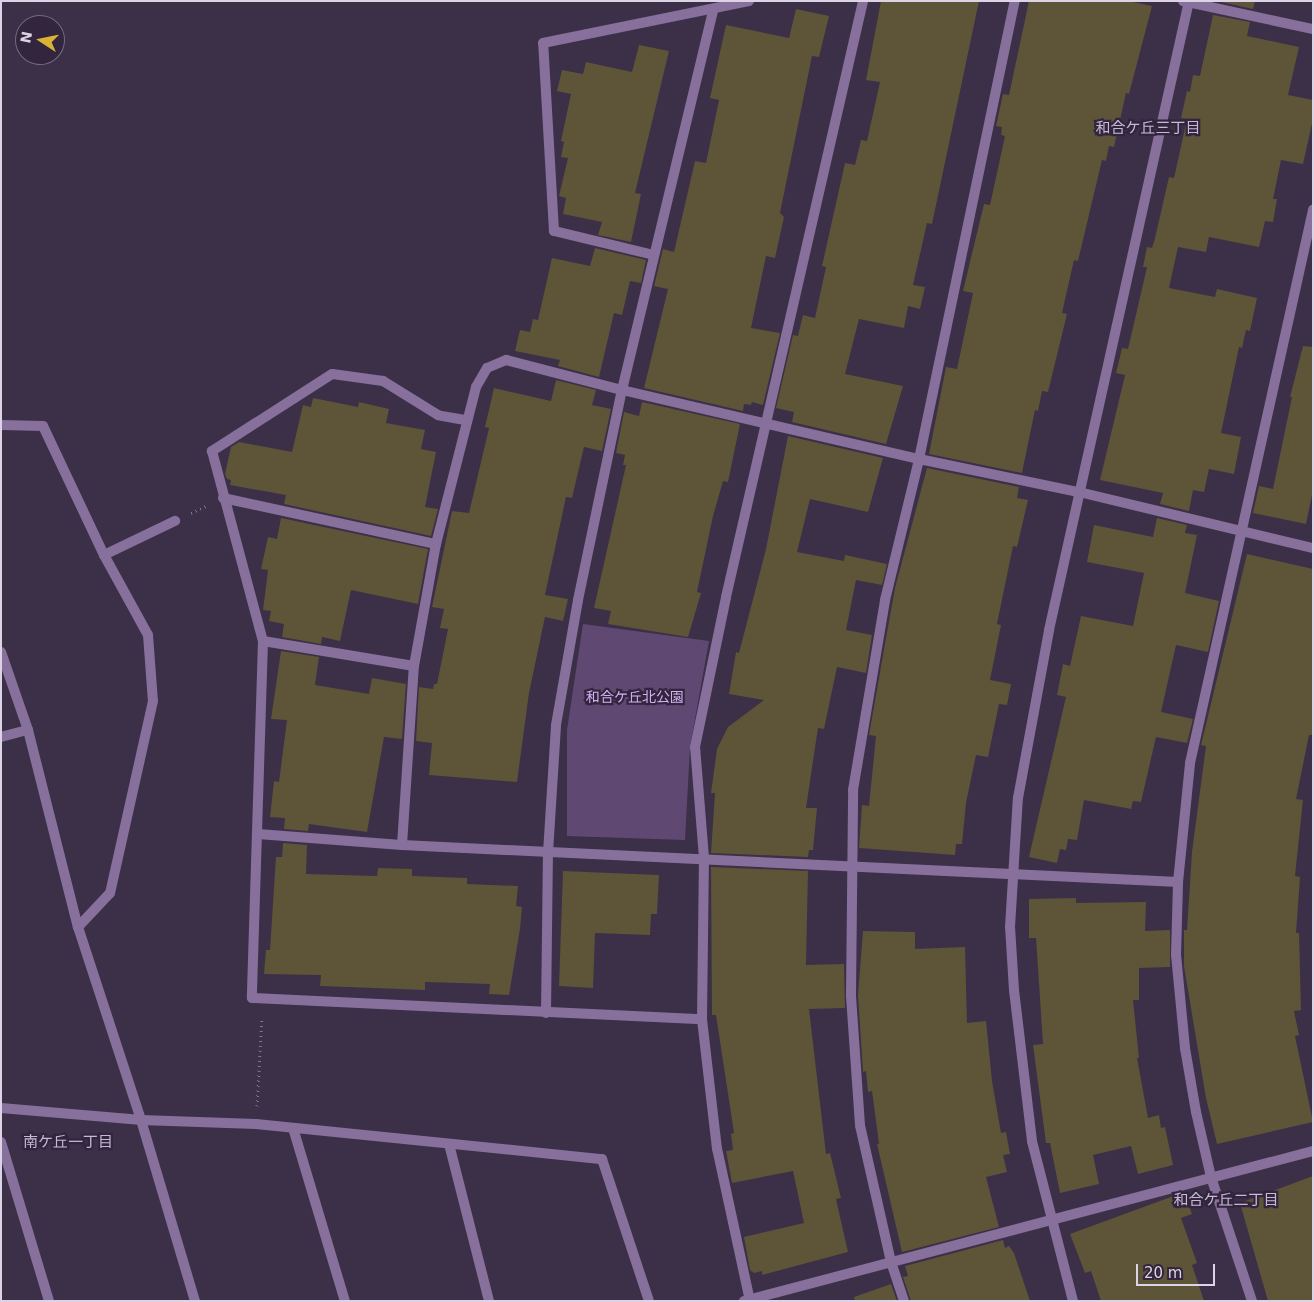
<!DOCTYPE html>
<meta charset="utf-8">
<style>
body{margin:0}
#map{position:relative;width:1314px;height:1302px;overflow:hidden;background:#3c2f48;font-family:"DejaVu Sans","Noto Sans JP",sans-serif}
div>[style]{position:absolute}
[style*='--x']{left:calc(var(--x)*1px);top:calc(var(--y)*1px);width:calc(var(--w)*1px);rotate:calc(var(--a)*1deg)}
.green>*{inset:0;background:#5f4972}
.building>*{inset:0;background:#5e5437}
.path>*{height:3px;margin-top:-1.5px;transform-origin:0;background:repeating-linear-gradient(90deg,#80768b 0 1px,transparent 0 5px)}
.minor>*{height:10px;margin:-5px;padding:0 5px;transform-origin:5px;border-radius:5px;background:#87709c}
span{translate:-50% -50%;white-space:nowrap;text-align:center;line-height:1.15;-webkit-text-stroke:4.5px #32253d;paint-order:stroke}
.park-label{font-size:14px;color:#d3aff3}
.neighbourhood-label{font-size:15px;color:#c7b8d6}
.frame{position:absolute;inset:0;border:2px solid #dcd4e4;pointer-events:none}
.north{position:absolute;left:15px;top:15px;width:50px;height:50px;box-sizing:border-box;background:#32253d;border:1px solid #766b80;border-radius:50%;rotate:281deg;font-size:14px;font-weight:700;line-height:20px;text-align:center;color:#dcd4e4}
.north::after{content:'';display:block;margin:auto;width:18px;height:22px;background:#d9b334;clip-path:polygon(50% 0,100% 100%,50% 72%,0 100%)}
.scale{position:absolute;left:1136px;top:1264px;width:79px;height:22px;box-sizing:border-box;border:2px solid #dcd4e4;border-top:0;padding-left:6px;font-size:15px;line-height:18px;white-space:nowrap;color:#dcd4e4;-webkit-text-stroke:4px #32253d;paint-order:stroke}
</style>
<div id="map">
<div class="green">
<div style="clip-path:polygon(583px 624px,709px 641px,690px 747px,685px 840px,567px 836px,567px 730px)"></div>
</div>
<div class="building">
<div style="clip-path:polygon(881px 1px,979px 1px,932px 224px,927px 223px,913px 285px,925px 287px,920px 309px,908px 306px,904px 328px,859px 319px,845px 374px,903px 386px,886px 444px,792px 422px,794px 412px,776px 408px,793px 335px,798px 336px,803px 315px,815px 318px,826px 267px,822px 266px,845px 163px,855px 165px,861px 140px,867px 141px,880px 82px,866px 80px)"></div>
<div style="clip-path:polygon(1029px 1px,1128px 1px,1152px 6px,1129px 94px,1126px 93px,1114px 147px,1109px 146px,1106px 161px,1102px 160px,1078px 261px,1074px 260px,1062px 313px,1067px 314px,1048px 392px,1042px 391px,1038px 411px,1035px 410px,1022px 473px,929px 454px,946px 367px,957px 369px,973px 293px,963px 291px,984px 204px,990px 205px,1005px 136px,1001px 135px,1002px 127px,996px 126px,1003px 94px,1009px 95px)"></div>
<div style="clip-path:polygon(1217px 1px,1255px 1px,1253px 9px)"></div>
<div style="clip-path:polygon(796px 9px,829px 16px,819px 57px,812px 56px,780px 213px,784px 217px,775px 258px,766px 256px,751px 328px,780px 333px,763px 405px,752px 402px,751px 405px,744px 404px,743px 411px,644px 388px,668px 289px,654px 286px,663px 249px,674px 252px,695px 161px,706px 163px,719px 100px,710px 98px,726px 25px,789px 38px)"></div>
<div style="clip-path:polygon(1213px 15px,1250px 22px,1247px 36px,1299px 47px,1288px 95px,1313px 100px,1313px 119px,1303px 164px,1281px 160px,1273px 199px,1277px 199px,1273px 222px,1265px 221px,1259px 247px,1209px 237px,1206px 252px,1178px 247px,1169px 288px,1215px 297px,1217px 289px,1257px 298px,1250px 331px,1246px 330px,1242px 348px,1239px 347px,1221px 433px,1241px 437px,1234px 474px,1209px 469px,1204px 492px,1193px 490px,1189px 511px,1160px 504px,1163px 493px,1100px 480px,1125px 375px,1116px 373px,1122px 348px,1128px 349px,1147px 267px,1143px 267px,1147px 247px,1152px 248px,1155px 238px,1169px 177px,1174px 178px,1187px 119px,1181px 118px,1187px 91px,1190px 92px,1193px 75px,1200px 76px)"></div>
<div style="clip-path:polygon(639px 45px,669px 51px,635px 193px,641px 194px,631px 242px,598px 235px,602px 222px,563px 214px,566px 198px,559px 196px,568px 158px,561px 157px,564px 142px,561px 141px,571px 94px,557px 91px,562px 70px,583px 74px,586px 62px,632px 72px)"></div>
<div style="clip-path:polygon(595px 248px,646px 260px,641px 283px,630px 281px,622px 315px,614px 313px,599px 377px,558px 366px,560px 360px,515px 351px,520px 330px,530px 332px,533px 319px,538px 320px,552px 258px,590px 266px)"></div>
<div style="clip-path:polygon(1303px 346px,1313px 347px,1313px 490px,1306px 524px,1253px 513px,1259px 486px,1273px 489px,1292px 397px,1290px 397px)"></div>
<div style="clip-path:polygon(556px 380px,596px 390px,592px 405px,611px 409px,602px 451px,584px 447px,572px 498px,566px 497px,545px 595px,568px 599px,563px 621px,545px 617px,529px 693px,517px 782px,429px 775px,432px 743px,416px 741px,419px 687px,433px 689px,434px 684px,437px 684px,448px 629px,440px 628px,444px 609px,432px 607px,452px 511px,469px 513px,489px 428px,485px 427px,494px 388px,551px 401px)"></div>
<div style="clip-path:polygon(313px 398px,358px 407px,359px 402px,389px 409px,386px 423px,425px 430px,421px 449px,436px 452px,425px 507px,438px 509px,431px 536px,284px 504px,286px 495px,230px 485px,231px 480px,227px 479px,225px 474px,231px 447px,239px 442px,292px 452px,303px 405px,311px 407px)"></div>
<div style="clip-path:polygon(642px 402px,740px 424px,728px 482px,723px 481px,713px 516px,697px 592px,701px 593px,688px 637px,608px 624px,611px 611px,594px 608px,626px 465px,623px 465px,625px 455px,616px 453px,624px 412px,639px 416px)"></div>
<div style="clip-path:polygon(788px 436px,883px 458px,868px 512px,810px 499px,797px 552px,844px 561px,845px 555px,887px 564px,882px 585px,856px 580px,846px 630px,872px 635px,866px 673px,837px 667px,824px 729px,818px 728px,806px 808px,817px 808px,813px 850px,809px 850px,808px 857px,711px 853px,715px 793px,711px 793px,717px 749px,728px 727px,764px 700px,729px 694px,736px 652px,739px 653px,766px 549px)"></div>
<div style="clip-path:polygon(927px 468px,1019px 487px,1017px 498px,1028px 500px,1017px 547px,1013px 546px,997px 624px,1001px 625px,990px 680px,1011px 684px,1007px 705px,999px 704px,988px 757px,976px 755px,966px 803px,962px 844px,956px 844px,955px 855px,859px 848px,862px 805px,869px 806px,876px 736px,869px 735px,886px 638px,895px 588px)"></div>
<div style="clip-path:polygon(281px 518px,428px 549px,418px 604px,351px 590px,340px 641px,322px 637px,321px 644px,282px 637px,284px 624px,269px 621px,271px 611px,263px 610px,268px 570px,261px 569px,268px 537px,277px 539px)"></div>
<div style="clip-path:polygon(1157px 518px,1187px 525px,1185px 533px,1197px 535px,1185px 593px,1219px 601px,1208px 652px,1176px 645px,1161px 712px,1193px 719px,1187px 743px,1156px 737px,1141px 802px,1133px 801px,1131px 809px,1084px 800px,1077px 840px,1068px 839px,1066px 850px,1060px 849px,1057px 863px,1029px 857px,1066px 697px,1057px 695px,1063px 664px,1070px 666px,1081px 616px,1133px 626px,1144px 573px,1087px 562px,1094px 525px,1153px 537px)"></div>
<div style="clip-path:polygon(1247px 554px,1313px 569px,1313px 735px,1309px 735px,1296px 799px,1303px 800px,1295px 876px,1300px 877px,1296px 933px,1299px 933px,1301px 1010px,1294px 1011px,1299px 1035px,1295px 1036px,1313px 1122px,1217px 1144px,1206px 1098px,1184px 966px,1184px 930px,1187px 930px,1192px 852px,1206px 746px,1201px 745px)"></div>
<div style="clip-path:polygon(281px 651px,319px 657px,315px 685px,369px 694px,372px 678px,406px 684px,402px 739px,384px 737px,367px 832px,309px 824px,308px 831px,284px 829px,285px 818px,270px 817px,274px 781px,279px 782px,287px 720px,271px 719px)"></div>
<div style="clip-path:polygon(283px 843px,307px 845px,306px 874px,377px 876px,378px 868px,412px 869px,412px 876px,467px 878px,467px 884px,518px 886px,516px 906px,522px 907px,520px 929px,509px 995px,489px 994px,490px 984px,425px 982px,425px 990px,374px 988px,320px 986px,321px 975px,264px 974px,266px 950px,270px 950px,276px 857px,282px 857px)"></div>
<div style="clip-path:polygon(711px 867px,808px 871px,806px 965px,844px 964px,845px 1008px,809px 1009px,826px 1154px,830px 1153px,841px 1198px,836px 1199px,848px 1252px,762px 1275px,762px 1271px,754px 1273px,750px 1270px,744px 1237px,804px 1223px,793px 1171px,732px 1183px,726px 1151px,733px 1150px,731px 1134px,734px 1133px,716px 1015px,712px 1015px)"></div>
<div style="clip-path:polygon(563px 871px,659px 875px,657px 914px,651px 914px,650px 935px,595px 933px,593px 988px,559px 986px)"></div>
<div style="clip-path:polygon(1076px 898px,1076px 903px,1146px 902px,1145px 931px,1170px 930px,1170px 967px,1139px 968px,1139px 1000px,1133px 1000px,1139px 1058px,1137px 1058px,1148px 1118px,1159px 1115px,1161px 1128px,1165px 1127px,1173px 1165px,1138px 1174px,1131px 1146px,1093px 1155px,1099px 1184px,1060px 1193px,1050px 1143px,1046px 1143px,1033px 1045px,1043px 1044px,1036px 938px,1029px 938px,1029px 899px)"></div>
<div style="clip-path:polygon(863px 931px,915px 932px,915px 949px,965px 947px,967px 1023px,986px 1021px,992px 1081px,1001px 1133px,1006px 1132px,1010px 1154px,1003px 1155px,1007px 1172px,986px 1177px,999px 1227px,902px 1252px,877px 1144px,879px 1144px,872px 1091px,868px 1092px,866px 1071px,863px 1072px,858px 995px)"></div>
<div style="clip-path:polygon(1313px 1176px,1313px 1301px,1268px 1301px,1240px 1203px)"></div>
<div style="clip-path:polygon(1179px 1194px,1185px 1194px,1192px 1214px,1181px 1218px,1197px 1263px,1192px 1265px,1204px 1301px,1101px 1301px,1091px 1271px,1085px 1273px,1070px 1234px)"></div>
<div style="clip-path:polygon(1003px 1240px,1005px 1248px,1009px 1246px,1014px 1253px,1030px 1301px,911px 1301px,903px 1277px,908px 1276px,905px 1266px)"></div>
<div style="clip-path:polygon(891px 1284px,897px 1301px,855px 1301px,854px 1297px)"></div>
</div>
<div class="path">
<div style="--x:191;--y:513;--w:19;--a:-25"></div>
<div style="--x:257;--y:1106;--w:89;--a:-86.8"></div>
</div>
<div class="minor">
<div style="--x:1183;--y:1;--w:133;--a:12.2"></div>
<div style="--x:654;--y:255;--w:103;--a:-166.5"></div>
<div style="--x:554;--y:231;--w:188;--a:-93.3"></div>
<div style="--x:543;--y:43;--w:210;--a:-11.5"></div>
<div style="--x:465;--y:420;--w:27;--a:-170"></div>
<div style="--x:438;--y:415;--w:65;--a:-148.3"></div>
<div style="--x:383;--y:381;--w:51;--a:-172.2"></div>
<div style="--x:332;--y:374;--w:143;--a:147.3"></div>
<div style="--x:212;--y:451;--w:197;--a:75"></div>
<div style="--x:263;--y:641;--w:357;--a:91.8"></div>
<div style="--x:252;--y:998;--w:450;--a:2.7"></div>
<div style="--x:1;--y:425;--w:42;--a:1.4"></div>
<div style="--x:43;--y:426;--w:143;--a:64.7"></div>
<div style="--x:104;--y:555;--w:91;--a:61.2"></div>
<div style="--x:148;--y:635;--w:66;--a:85.7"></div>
<div style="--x:153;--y:701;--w:197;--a:102.6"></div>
<div style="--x:110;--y:893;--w:47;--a:133.3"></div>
<div style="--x:223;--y:498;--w:218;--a:12.2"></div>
<div style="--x:104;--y:555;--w:79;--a:-25.6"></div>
<div style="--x:263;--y:641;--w:153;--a:9.4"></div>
<div style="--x:1;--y:652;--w:83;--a:70.9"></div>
<div style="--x:28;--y:730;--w:203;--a:75.8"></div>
<div style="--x:78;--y:927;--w:203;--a:71.9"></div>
<div style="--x:141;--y:1120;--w:189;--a:73.4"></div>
<div style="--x:1;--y:737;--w:28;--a:-15"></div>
<div style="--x:258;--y:834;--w:144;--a:4.4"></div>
<div style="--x:402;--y:845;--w:777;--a:2.73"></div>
<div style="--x:402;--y:845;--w:179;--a:-86.2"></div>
<div style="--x:414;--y:666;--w:124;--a:-79.8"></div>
<div style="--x:436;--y:544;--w:162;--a:-75.7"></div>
<div style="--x:476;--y:387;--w:22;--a:-60"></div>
<div style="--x:487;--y:368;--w:21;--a:-23"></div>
<div style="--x:506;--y:360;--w:120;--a:14.5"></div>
<div style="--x:622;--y:390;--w:305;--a:13.1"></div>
<div style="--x:919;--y:459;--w:163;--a:11.7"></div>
<div style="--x:1079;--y:492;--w:241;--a:13.5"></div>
<div style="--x:546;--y:1013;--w:160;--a:-89.3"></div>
<div style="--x:548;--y:853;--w:128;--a:-86.4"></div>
<div style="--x:556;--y:725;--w:127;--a:-80"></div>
<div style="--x:578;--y:600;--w:215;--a:-78.2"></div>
<div style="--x:622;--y:390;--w:391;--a:-76.5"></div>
<div style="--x:1;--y:1108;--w:141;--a:4.9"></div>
<div style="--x:141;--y:1120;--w:115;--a:2"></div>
<div style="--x:256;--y:1124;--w:348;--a:5.8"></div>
<div style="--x:602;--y:1159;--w:150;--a:71.7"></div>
<div style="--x:293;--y:1128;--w:181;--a:73.3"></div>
<div style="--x:1;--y:1142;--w:166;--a:73.2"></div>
<div style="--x:449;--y:1144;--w:162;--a:75.7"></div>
<div style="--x:744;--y:1301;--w:588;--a:-14.77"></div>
<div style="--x:750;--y:1301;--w:156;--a:-102.2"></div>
<div style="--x:717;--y:1149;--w:131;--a:-96.6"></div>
<div style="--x:702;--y:1019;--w:161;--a:-89.3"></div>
<div style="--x:704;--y:858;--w:111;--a:-94.6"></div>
<div style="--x:695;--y:747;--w:153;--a:-78.3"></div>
<div style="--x:726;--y:597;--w:612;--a:-77.05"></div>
<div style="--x:904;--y:1301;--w:41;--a:-108.4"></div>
<div style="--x:891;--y:1262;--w:140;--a:-102.8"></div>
<div style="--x:860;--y:1125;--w:130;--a:-94"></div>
<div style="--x:851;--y:995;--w:205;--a:-89.4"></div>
<div style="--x:853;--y:790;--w:193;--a:-80.4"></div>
<div style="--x:885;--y:600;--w:145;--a:-76.4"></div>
<div style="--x:919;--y:459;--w:468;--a:-78.2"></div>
<div style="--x:1073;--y:1301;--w:165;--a:-104.4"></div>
<div style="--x:1032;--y:1141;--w:152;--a:-96.8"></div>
<div style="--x:1014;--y:990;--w:63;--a:-93.6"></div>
<div style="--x:1010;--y:927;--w:129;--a:-86.5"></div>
<div style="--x:1018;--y:798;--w:171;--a:-79.5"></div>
<div style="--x:1049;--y:630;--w:644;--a:-77.45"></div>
<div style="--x:1252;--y:1301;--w:131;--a:-108.3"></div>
<div style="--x:1211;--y:1177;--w:67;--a:-103"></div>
<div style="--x:1196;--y:1112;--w:65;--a:-99.8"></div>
<div style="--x:1185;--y:1048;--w:93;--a:-95.5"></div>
<div style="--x:1176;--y:955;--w:73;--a:-88.4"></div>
<div style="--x:1178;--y:882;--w:120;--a:-84.2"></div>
<div style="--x:1190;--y:763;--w:567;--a:-77.46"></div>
</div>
<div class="park-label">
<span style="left:635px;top:697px">和合ケ丘北公園</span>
</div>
<div class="neighbourhood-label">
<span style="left:1148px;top:129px">和合ケ丘三丁目</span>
<span style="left:68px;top:1143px">南ケ丘一丁目</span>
<span style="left:1226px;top:1201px">和合ケ丘二丁目</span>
</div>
<div class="frame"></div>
<div class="north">N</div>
<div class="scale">20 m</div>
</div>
